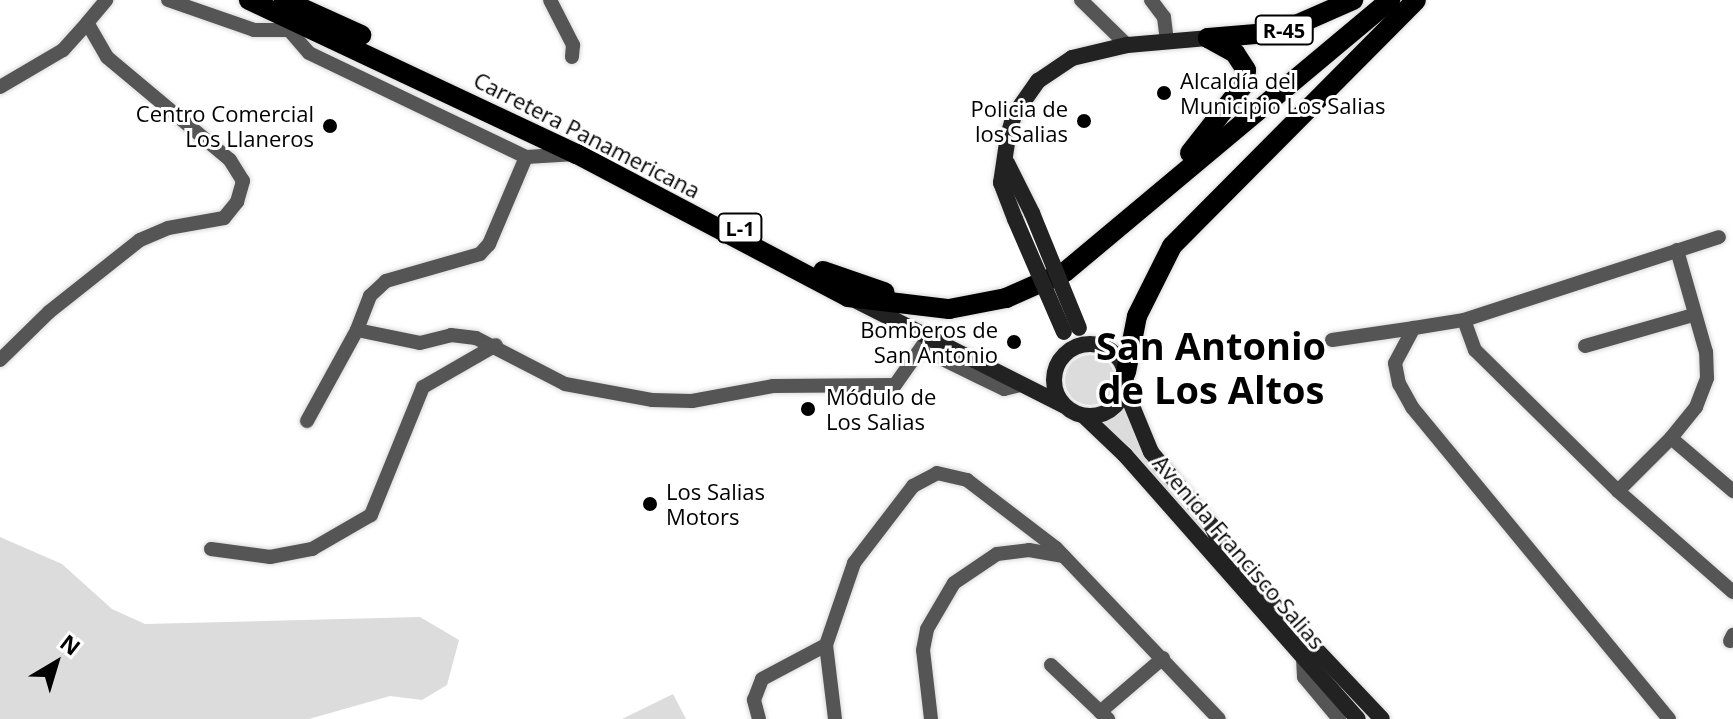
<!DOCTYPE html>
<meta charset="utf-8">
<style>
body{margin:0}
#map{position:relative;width:1733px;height:719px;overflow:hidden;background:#fff;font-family:"Open Sans",sans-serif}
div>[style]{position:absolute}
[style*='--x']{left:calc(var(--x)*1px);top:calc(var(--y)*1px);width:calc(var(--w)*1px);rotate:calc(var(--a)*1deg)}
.green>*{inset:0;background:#dcdcdc}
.round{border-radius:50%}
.roads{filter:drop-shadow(0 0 2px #dbdbdb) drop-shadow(0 0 2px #dbdbdb)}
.street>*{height:14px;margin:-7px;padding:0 7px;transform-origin:7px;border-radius:7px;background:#555}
.secondary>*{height:16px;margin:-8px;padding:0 8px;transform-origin:8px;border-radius:8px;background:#222}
.secondary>.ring{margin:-8px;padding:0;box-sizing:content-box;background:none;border:16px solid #222;border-radius:50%}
.primary>*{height:20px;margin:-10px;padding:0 10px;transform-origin:10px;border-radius:10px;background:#000}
.secondary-bridge>*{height:16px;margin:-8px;padding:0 8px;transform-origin:8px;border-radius:8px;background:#222}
.dots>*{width:22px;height:22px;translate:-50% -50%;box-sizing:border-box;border:4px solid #fff;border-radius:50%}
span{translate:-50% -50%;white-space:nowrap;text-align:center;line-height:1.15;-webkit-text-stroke:6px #fff;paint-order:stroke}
.shield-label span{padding:2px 6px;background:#fff;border:2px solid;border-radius:6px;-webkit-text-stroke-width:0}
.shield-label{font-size:20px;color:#000;font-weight:700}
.poi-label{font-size:22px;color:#000}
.left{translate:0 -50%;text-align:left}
.right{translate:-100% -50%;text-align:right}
.street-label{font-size:22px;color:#000}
.town-label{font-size:38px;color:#000;font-weight:700}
.north{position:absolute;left:16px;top:623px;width:80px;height:80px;-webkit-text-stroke:6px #fff;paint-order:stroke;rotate:38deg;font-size:22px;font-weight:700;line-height:32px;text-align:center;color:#000}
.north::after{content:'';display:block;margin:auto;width:28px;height:36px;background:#000;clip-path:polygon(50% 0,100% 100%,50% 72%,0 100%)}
</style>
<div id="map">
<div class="green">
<div class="round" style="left:1065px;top:355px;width:50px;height:50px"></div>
<div style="clip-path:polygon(1124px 406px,1168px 483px,1189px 514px,1141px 461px,1095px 422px)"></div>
<div style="clip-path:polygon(0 537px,62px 564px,112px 609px,145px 624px,420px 617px,459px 640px,447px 685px,422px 700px,390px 696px,309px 719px,0 719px)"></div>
<div style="clip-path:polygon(673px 694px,686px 719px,622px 719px)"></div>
</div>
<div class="roads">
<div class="street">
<div style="--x:168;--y:0;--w:91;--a:19.2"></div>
<div style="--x:254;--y:30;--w:35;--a:0"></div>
<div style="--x:289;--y:30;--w:9;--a:-36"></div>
<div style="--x:550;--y:0;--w:51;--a:62.9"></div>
<div style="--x:573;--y:45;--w:12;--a:95"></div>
<div style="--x:1081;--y:0;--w:64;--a:44.4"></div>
<div style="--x:1151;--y:0;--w:21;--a:53"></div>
<div style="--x:1164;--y:17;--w:23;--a:83"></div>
<div style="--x:289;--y:30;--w:30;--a:49"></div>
<div style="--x:309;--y:53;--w:241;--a:25.6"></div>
<div style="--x:0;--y:87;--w:73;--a:-30.4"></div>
<div style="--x:63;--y:50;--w:36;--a:-48"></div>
<div style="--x:576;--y:154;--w:50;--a:176.6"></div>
<div style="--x:526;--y:157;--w:95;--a:113"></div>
<div style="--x:489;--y:244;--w:13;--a:132"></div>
<div style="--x:480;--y:254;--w:98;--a:164"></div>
<div style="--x:386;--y:281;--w:22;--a:137"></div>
<div style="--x:370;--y:296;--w:36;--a:111"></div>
<div style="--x:357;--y:330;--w:64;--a:11.7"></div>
<div style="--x:420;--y:343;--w:32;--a:-14"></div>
<div style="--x:451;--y:335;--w:25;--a:7"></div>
<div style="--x:476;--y:338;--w:100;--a:27.3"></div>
<div style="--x:565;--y:384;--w:88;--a:10.4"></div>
<div style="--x:652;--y:400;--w:40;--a:1.4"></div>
<div style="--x:692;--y:401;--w:82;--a:-10.5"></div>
<div style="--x:773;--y:386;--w:122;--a:-0.5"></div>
<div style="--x:895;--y:385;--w:57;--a:-54.9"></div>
<div style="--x:1464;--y:320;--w:32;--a:70"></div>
<div style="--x:1475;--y:350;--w:201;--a:44.6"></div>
<div style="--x:1618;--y:491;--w:153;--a:41.3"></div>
<div style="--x:1332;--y:340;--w:83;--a:-8.3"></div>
<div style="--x:1585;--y:346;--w:112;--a:-16"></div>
<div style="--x:924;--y:350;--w:89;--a:26"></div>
<div style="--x:1004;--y:389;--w:16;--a:-14"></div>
<div style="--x:0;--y:360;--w:69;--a:-44.4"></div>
<div style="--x:49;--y:312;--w:116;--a:-38.4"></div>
<div style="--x:140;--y:240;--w:30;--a:-23"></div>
<div style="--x:168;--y:228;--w:57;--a:-10.1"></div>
<div style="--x:224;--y:218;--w:21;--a:-51"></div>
<div style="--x:237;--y:202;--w:22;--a:-74"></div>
<div style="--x:243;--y:181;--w:25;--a:-122"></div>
<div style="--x:230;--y:160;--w:160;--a:-140.1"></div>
<div style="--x:107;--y:57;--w:39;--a:-120"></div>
<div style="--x:87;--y:23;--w:30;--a:-50"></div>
<div style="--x:307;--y:421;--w:104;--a:-61.2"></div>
<div style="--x:1671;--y:438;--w:82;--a:40.5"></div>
<div style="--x:1618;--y:491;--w:75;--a:-45"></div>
<div style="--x:1671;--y:438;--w:40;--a:-51"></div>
<div style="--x:1696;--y:407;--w:31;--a:-69"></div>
<div style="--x:1707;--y:378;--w:26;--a:-92"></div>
<div style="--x:1706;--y:352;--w:106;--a:-105.9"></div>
<div style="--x:211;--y:549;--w:60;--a:7.7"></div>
<div style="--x:270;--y:557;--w:43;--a:-10.8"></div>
<div style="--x:312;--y:549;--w:68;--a:-30"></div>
<div style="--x:371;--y:515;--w:138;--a:-67.9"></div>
<div style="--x:423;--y:387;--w:84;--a:-29.9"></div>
<div style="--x:1730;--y:641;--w:7;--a:-63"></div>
<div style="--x:1303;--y:658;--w:19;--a:87"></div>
<div style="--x:1304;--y:677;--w:55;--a:50.2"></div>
<div style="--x:1051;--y:665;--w:79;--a:43.5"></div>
<div style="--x:1100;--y:712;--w:83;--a:-40.6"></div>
<div style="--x:759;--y:719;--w:20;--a:-105"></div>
<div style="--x:754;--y:700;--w:22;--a:-69"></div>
<div style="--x:762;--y:679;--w:72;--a:-28"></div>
<div style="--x:835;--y:719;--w:75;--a:-96.9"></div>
<div style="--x:826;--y:645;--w:87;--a:-71.1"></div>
<div style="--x:854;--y:563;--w:97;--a:-52.5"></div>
<div style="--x:913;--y:486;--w:27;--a:-28"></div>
<div style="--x:937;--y:473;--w:31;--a:13"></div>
<div style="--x:967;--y:480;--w:112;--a:37.4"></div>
<div style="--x:1056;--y:548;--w:236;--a:46.4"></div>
<div style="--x:931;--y:719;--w:69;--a:-96.6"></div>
<div style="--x:923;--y:650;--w:21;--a:-79"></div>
<div style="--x:927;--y:629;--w:53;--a:-59.6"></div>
<div style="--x:954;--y:583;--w:52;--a:-34"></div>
<div style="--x:997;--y:554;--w:32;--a:-7"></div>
<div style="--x:1029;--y:550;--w:35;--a:10"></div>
<div style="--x:1669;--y:719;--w:404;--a:-129.5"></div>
<div style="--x:1412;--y:407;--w:26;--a:-119"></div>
<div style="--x:1399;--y:384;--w:21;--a:-101"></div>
<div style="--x:1395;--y:363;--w:40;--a:-62"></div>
<div style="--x:1414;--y:328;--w:51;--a:-9.1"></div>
<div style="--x:1464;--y:320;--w:268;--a:-18"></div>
</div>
<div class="secondary">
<div style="--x:1007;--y:163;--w:56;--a:63.4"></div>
<div style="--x:1015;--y:219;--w:39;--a:-111"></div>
<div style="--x:1001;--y:183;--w:48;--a:-81.5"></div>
<div style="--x:1008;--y:136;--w:22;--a:-74"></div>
<div style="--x:1014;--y:115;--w:42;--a:-54.8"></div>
<div style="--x:1038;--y:81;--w:41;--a:-34.1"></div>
<div style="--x:1072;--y:58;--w:57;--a:-13.3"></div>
<div style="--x:1127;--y:45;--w:81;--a:-4.9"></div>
<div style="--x:857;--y:301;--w:231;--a:26.8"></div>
<div class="ring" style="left:1054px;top:344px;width:56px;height:56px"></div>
<div style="--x:1125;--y:389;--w:68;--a:67.6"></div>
<div style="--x:1151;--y:452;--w:96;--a:50.5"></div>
<div style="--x:1212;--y:526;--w:27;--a:66"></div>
<div style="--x:1223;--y:551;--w:231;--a:46.6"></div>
<div style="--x:1084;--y:416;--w:57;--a:43.6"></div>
<div style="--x:1125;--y:455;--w:352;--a:48.6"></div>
</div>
<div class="primary">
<div style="--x:249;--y:0;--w:362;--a:25.2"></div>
<div style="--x:577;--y:154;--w:306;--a:27.8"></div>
<div style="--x:848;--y:297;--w:102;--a:6.8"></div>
<div style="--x:949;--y:309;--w:58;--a:-10.9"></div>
<div style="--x:1006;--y:298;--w:64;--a:-23.8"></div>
<div style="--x:1065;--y:272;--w:424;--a:-39.9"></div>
<div style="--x:284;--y:0;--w:85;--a:24.4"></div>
<div style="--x:1208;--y:38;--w:72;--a:-4.8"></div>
<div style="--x:1280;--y:32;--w:80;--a:-23.7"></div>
<div style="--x:1190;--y:153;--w:89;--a:-51.8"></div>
<div style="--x:1245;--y:83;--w:13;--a:-86"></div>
<div style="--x:1246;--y:70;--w:20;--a:-123"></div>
<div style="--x:1235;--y:53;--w:31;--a:-151"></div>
<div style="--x:823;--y:271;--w:65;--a:19"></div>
<div style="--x:1126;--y:372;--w:57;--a:-78.9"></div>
<div style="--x:1137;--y:316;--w:78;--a:-63.4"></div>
<div style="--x:1172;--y:246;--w:346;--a:-45.2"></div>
</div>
</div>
<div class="secondary-bridge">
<div style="--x:1032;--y:213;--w:124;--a:67.8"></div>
<div style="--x:1015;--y:219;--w:123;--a:66.6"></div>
</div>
<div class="dots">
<div style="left:1164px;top:93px;background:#000"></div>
<div style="left:1084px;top:121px;background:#000"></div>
<div style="left:330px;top:126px;background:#000"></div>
<div style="left:1014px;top:342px;background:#000"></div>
<div style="left:808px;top:409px;background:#000"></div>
<div style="left:650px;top:504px;background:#000"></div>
</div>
<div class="shield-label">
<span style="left:1284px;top:30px">R-45</span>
<span style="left:740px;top:228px">L-1</span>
</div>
<div class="poi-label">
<span class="left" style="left:1180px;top:93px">Alcaldía del<br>Municipio Los Salias</span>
<span class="right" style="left:1068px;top:121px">Policia de<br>los Salias</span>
<span class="right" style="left:314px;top:126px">Centro Comercial<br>Los Llaneros</span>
<span class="right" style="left:998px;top:342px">Bomberos de<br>San Antonio</span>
<span class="left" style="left:826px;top:409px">Módulo de<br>Los Salias</span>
<span class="left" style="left:666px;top:504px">Los Salias<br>Motors</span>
</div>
<div class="street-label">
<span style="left:587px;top:135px;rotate:27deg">Carretera Panamericana</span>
<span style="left:1239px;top:552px;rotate:49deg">Avenida Francisco Salias</span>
</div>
<div class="town-label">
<span style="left:1211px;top:368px">San Antonio<br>de Los Altos</span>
</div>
<div class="north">N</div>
</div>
